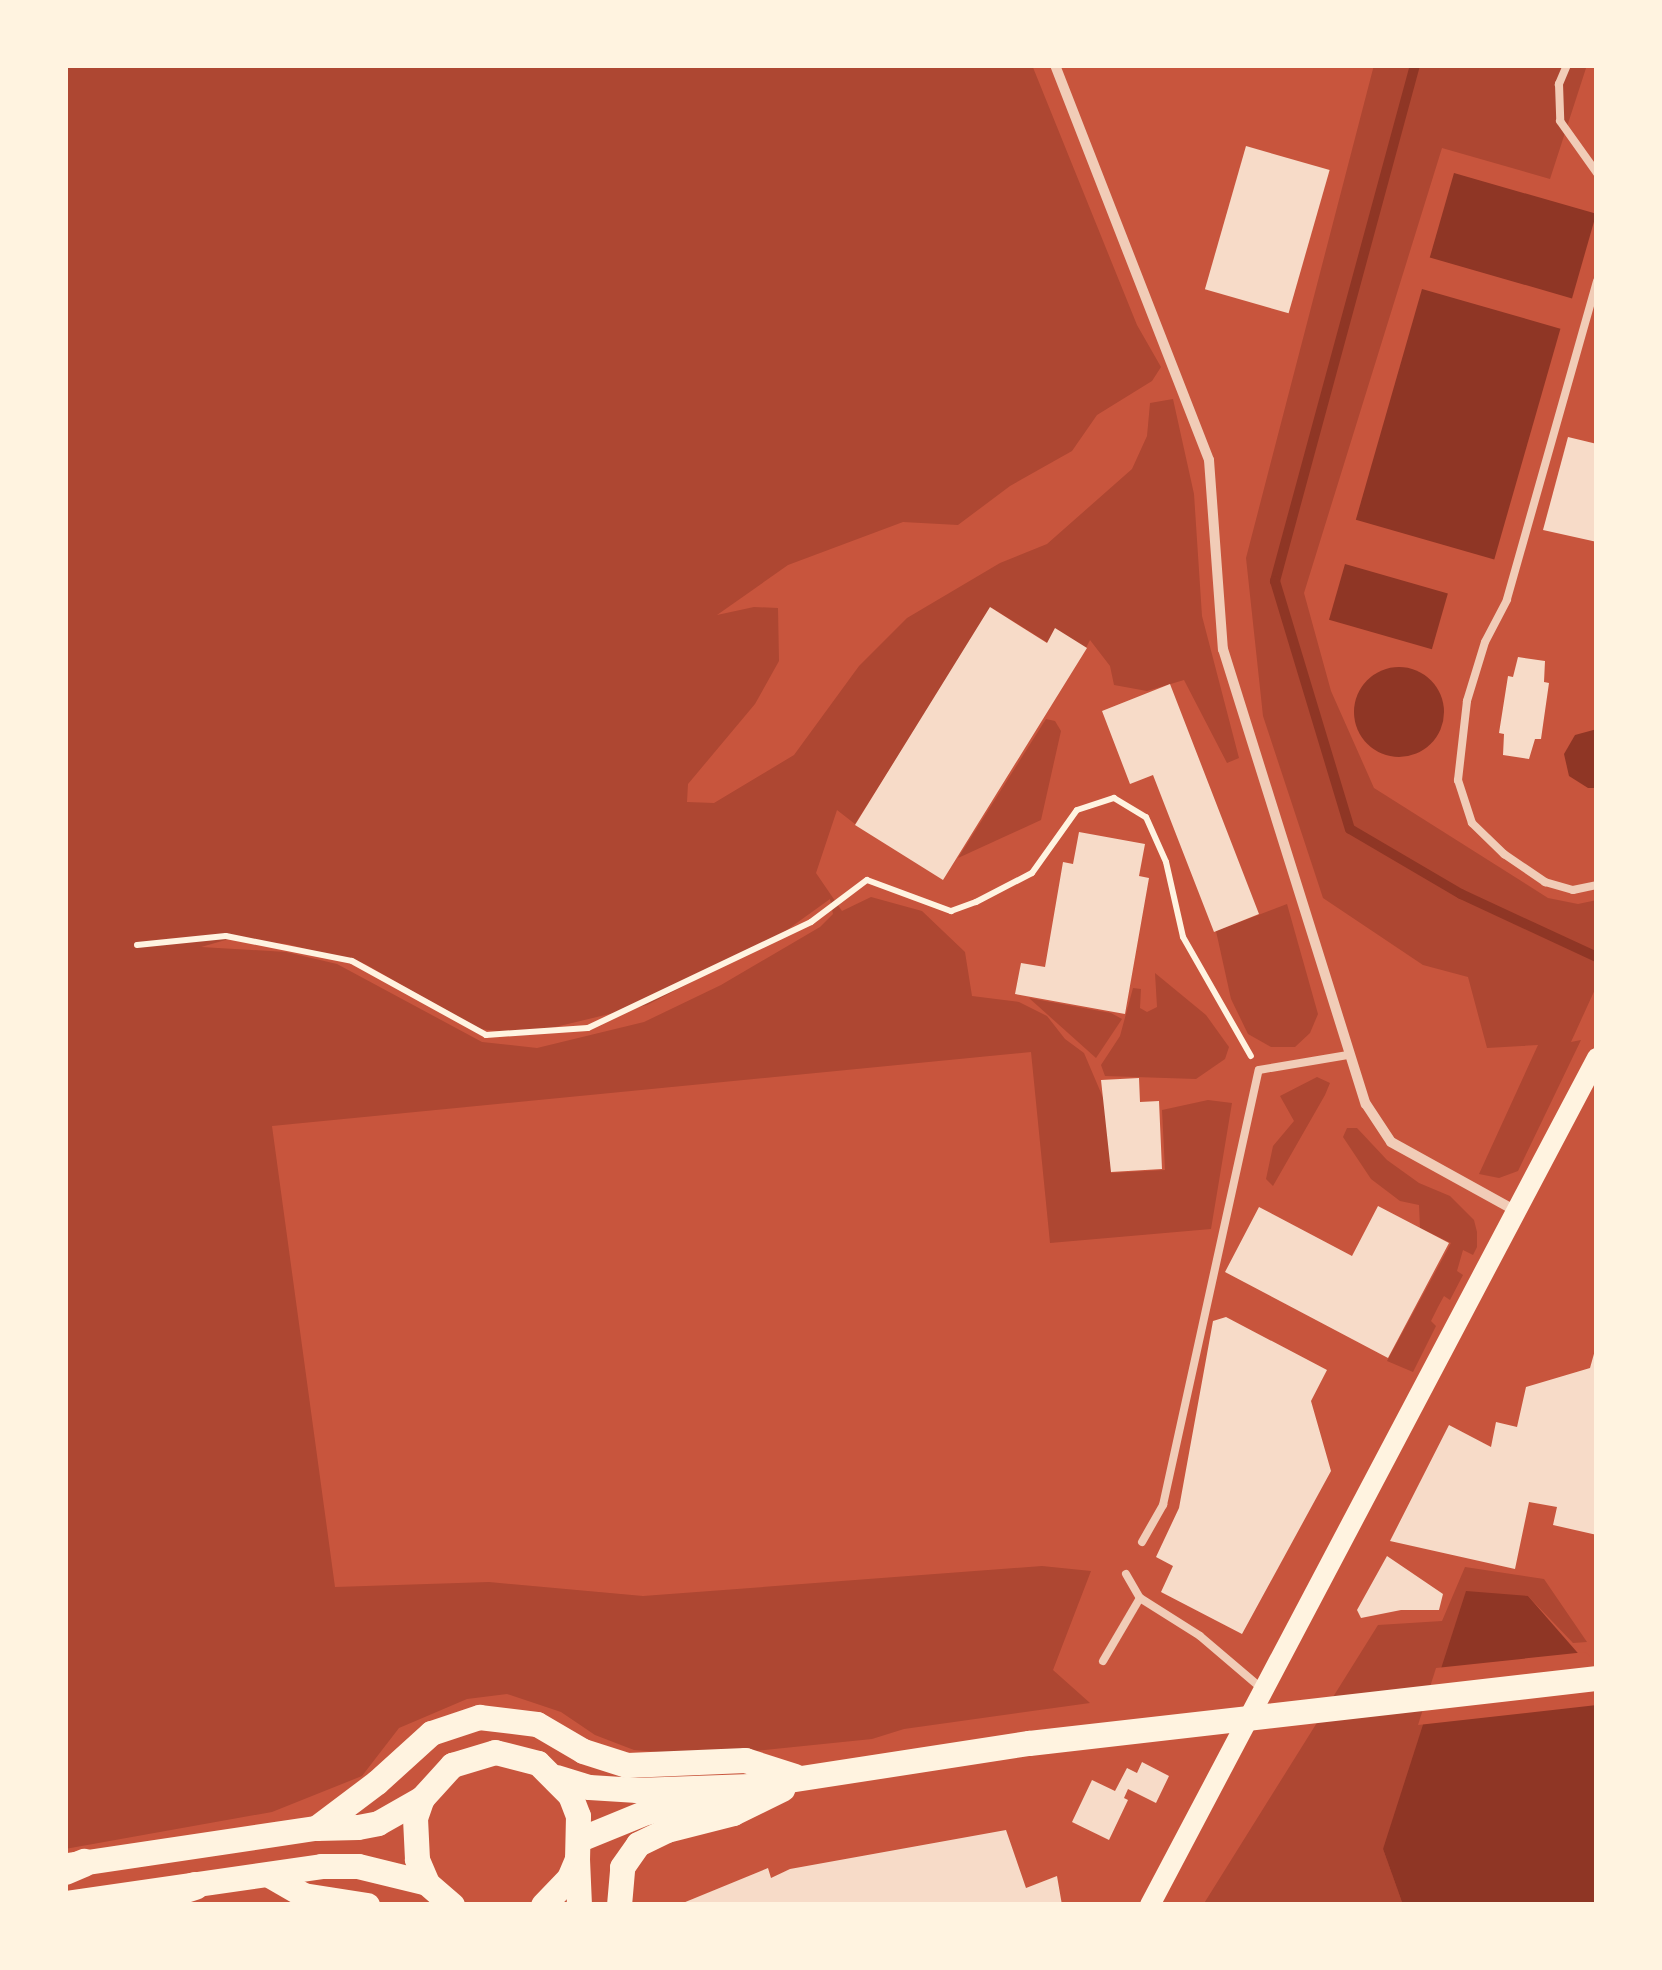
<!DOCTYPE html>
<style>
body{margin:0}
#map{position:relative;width:1662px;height:1970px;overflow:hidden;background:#c8553d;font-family:Montserrat,sans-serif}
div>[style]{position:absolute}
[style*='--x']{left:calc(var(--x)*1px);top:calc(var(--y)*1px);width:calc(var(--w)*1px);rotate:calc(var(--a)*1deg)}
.green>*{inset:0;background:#ae4732}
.water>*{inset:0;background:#8f3625;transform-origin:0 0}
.round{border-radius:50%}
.pier>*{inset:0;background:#c8553d}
.stream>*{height:10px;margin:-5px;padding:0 5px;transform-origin:5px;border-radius:5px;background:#8f3625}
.building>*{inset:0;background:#f7dbc8;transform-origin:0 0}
.path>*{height:6px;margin:-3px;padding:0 3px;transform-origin:3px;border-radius:3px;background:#fff3e0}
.service>*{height:8px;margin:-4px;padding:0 4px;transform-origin:4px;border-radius:4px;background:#f1ccb7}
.minor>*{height:10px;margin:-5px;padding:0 5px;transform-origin:5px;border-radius:5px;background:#f1ccb7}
.secondary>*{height:20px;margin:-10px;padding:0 10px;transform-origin:10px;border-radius:10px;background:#fff3e0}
.primary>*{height:25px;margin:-12.5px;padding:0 12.5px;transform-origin:12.5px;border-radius:12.5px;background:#fff3e0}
.trunk>*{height:25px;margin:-12.5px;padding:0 12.5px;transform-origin:12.5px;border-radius:12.5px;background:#fff3e0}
.motorway>*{height:28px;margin:-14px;padding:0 14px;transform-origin:14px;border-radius:14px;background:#fff3e0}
span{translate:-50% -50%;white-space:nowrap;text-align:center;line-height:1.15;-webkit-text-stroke:10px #fff3e0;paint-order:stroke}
.frame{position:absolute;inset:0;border:68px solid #fff3e0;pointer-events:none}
</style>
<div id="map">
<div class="green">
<div style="clip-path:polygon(evenodd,65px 65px,1032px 65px,1137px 325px,1161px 367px,1152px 381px,1097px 415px,1072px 451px,1010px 486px,958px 525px,903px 522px,788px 565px,717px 615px,754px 607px,778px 608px,779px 661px,755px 704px,688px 784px,687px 802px,714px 803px,794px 755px,859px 666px,907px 618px,1000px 563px,1047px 544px,1132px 469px,1147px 436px,1150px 403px,1173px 399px,1194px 494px,1202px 616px,1239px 758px,1227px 763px,1184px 680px,1147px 691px,1114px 685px,1110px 666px,1090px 640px,1086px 648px,1048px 643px,992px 608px,855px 824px,837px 810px,816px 873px,842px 911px,871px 897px,922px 911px,965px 952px,972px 996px,1019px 1002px,1047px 1016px,1065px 1039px,1084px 1053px,1107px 1107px,1111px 1173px,1165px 1170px,1162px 1110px,1208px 1100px,1232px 1103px,1211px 1229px,1050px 1243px,1031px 1052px,272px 1126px,335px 1587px,489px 1582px,643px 1596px,1042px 1566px,1091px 1571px,1053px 1670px,1090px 1703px,904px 1729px,872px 1739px,706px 1756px,634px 1750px,595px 1735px,561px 1712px,507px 1694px,467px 1699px,399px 1728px,362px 1776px,272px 1812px,65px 1849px,65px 65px,830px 899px,833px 914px,820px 927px,721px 985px,644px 1022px,537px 1048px,482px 1042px,337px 964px,286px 952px,201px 947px,229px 939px,287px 944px,365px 964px,479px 1029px,526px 1034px,647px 1005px,773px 940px,830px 899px)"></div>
<div style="clip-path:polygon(1374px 65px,1587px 65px,1550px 179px,1442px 148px,1304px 593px,1331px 691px,1374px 788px,1548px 898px,1578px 904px,1597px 900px,1597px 985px,1571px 1042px,1581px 1040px,1518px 1171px,1499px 1178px,1479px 1174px,1538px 1045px,1487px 1048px,1468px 977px,1423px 965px,1323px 898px,1263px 716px,1246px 558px)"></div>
<div style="clip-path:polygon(1046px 719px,1055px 721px,1061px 731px,1041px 820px,958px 858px)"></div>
<div style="clip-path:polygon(1287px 904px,1318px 1014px,1310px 1033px,1295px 1047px,1271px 1047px,1248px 1034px,1231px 999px,1216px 931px)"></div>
<div style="clip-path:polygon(1155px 973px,1206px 1015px,1229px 1047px,1225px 1059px,1196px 1079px,1105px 1076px,1101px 1065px,1120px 1036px,1133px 988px,1141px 989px,1140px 1008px,1147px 1012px,1157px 1007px)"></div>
<div style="clip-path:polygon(1029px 998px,1111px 1013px,1122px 1019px,1096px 1058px)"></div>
<div style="clip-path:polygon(1317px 1077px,1330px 1083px,1325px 1095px,1273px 1186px,1266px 1179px,1273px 1146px,1294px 1121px,1280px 1096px)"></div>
<div style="clip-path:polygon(1347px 1128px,1357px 1128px,1387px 1160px,1419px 1183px,1450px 1196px,1474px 1220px,1477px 1232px,1477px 1247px,1473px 1255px,1463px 1250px,1457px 1271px,1463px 1275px,1450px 1300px,1444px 1296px,1438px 1307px,1431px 1321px,1436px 1326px,1413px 1372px,1387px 1361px,1451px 1243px,1420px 1228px,1419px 1205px,1400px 1201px,1371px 1179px,1343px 1137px)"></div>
<div style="clip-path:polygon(1465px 1567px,1544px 1579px,1587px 1642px,1573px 1643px,1528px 1596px,1383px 1849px,1403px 1905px,1203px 1905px,1378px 1625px,1442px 1621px)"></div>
</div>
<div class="water">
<div style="left:1454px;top:173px;width:148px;height:88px;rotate:16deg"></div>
<div style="left:1422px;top:289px;width:144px;height:240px;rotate:16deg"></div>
<div style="left:1345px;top:564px;width:107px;height:58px;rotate:16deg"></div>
<div class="round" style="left:1354px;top:667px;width:90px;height:90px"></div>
<div style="clip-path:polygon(1597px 729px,1597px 788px,1588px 788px,1569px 776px,1564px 754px,1575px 735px)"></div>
<div style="clip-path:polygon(1466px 1591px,1528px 1596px,1597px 1675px,1597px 1905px,1403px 1905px,1383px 1849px)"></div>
</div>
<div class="pier">
<div style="clip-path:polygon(1586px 1652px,1597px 1666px,1597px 1705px,1418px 1725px,1436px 1668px)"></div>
</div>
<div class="stream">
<div style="--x:1415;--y:65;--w:535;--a:105.18"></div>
<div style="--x:1275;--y:581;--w:259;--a:73.2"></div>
<div style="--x:1350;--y:829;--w:129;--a:30.4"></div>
<div style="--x:1461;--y:894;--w:150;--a:24.9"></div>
</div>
<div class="building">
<div style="left:1246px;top:146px;width:87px;height:149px;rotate:16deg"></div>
<div style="clip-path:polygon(1568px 437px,1597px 444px,1597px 542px,1543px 530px)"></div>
<div style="clip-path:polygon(990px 607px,1047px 643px,1055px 628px,1087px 648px,943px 880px,855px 825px)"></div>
<div style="clip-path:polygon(1518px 657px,1545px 661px,1544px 682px,1549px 683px,1541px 739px,1535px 739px,1529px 759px,1503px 755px,1504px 734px,1499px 733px,1508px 676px,1513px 677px)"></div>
<div style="clip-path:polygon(1170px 684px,1259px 914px,1214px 932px,1153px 775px,1130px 784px,1102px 711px)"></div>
<div style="clip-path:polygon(1079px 832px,1145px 844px,1139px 876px,1149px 878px,1125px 1014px,1015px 994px,1021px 963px,1045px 967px,1063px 862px,1073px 864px)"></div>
<div style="clip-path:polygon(1139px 1078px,1140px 1102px,1159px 1101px,1162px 1169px,1111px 1172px,1101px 1080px)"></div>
<div style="clip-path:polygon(1378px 1206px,1449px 1243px,1388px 1358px,1225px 1272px,1259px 1207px,1352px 1256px)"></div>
<div style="clip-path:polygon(1226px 1317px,1327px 1370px,1311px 1401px,1331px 1471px,1242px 1634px,1161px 1592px,1173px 1566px,1156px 1557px,1179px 1508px,1213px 1321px)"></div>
<div style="clip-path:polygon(1597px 1343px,1597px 1535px,1553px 1525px,1557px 1507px,1529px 1502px,1515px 1569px,1390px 1541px,1449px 1425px,1491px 1447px,1496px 1422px,1517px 1427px,1526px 1387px,1590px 1368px)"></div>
<div style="clip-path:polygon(1387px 1556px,1443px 1594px,1439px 1610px,1401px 1610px,1361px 1618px,1357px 1610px)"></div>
<div style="clip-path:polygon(1142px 1762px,1169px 1776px,1156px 1803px,1128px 1789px,1124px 1798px,1128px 1800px,1109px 1840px,1072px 1822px,1092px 1780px,1115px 1791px,1127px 1768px,1137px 1773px)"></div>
<div style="clip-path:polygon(1006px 1830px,1026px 1888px,1057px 1876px,1062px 1905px,678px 1905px,768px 1868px,771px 1878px,790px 1869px)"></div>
</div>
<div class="path">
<div style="--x:137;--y:945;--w:89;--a:-5.8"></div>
<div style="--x:226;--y:936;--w:128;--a:11.2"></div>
<div style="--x:352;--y:961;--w:153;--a:28.9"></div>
<div style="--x:486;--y:1035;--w:102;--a:-3.9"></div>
<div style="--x:588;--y:1028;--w:247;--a:-25.4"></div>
<div style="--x:811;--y:922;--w:70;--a:-36.9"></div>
<div style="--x:867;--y:880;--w:90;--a:20.3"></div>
<div style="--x:951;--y:911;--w:27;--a:-20"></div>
<div style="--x:976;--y:902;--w:63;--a:-27.4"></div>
<div style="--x:1032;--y:873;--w:77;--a:-54.5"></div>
<div style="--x:1077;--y:810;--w:39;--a:-18"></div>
<div style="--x:1114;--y:798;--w:37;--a:31"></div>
<div style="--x:1146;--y:817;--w:49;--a:66"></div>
<div style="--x:1166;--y:862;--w:77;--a:77.2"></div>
<div style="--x:1183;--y:937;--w:137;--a:60.3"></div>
</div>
<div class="service">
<div style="--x:1567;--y:65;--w:21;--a:113"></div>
<div style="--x:1559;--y:84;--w:37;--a:88"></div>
<div style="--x:1560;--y:121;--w:64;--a:54.6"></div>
<div style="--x:1597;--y:281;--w:331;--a:105.8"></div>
<div style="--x:1507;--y:600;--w:47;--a:117.6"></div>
<div style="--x:1485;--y:642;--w:62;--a:107"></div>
<div style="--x:1467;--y:701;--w:80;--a:96.5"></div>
<div style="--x:1458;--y:780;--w:45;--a:72"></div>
<div style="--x:1472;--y:823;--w:45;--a:44.1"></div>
<div style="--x:1504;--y:854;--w:50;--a:34.3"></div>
<div style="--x:1545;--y:882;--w:29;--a:16"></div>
<div style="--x:1573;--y:890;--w:25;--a:-12"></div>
<div style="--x:1142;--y:1542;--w:43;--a:-60.4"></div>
<div style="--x:1163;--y:1505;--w:445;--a:-77.6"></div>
<div style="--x:1259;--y:1070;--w:90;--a:-9.6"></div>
<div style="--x:1126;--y:1574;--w:28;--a:60"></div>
<div style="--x:1140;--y:1598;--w:71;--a:32.3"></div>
<div style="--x:1200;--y:1636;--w:80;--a:40.4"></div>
<div style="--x:1103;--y:1661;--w:73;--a:-59.6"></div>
</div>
<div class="minor">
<div style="--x:1055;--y:65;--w:424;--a:68.7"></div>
<div style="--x:1209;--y:460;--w:190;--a:85.8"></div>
<div style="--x:1223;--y:649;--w:477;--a:72.6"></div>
<div style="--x:1366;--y:1104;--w:45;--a:56.7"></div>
<div style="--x:1391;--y:1142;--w:143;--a:28.9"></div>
</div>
<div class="secondary">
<div style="--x:1150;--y:1905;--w:958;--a:-62.18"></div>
</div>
<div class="primary">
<div style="--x:556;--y:1777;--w:34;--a:17"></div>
<div style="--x:589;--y:1787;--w:48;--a:3.6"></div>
<div style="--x:637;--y:1790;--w:113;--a:-2"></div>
<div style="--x:750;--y:1786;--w:282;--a:-8.8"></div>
<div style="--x:1029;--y:1743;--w:572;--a:-6.53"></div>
<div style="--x:316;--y:1828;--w:76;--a:-37"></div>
<div style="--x:377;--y:1782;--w:73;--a:-42.2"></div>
<div style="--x:431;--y:1733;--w:51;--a:-18.4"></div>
<div style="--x:479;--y:1717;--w:58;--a:6.9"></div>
<div style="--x:537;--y:1724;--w:53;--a:30.4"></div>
<div style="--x:583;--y:1751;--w:46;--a:17.7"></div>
<div style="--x:627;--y:1765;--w:118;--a:-2.4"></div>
<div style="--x:745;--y:1760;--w:52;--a:17.7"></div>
<div style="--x:580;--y:1839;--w:71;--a:-22.2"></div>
<div style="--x:646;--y:1812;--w:82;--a:-13.4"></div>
<div style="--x:577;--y:1859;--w:46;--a:87.5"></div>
<div style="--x:452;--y:1905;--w:33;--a:-139"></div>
<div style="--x:427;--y:1883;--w:26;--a:-113"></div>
<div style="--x:417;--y:1859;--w:41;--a:-92.8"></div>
<div style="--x:415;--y:1818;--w:21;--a:-71"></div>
<div style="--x:422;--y:1798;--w:45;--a:-47.7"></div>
<div style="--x:452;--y:1765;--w:45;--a:-16.8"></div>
<div style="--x:495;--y:1752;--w:44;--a:14.3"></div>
<div style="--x:538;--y:1763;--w:45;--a:45"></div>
<div style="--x:570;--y:1795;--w:22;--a:69"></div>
<div style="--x:578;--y:1816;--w:43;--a:91.3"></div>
<div style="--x:577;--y:1859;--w:21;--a:113"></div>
<div style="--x:569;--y:1878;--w:37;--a:134"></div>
<div style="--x:619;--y:1905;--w:38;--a:-85"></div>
<div style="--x:622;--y:1867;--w:28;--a:-55"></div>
<div style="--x:638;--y:1844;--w:32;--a:-26"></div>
<div style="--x:667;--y:1830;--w:68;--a:-14.4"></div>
<div style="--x:733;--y:1813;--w:55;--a:-26.1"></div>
</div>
<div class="trunk">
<div style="--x:67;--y:1865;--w:252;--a:-8.5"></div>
<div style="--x:316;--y:1828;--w:42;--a:-1.4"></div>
<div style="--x:358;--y:1827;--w:20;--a:-11"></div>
<div style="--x:378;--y:1823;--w:51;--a:-29.6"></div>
<div style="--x:269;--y:1875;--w:39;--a:30"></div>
<div style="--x:303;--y:1895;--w:65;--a:8.9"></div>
<div style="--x:65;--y:1903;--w:259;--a:-8.2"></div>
<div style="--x:321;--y:1866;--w:37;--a:0"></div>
<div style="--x:358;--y:1866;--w:71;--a:13.8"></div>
</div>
<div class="motorway">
<div style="--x:65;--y:1871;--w:21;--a:-23"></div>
<div style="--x:137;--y:1905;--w:61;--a:-18.1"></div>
</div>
<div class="frame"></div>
</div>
